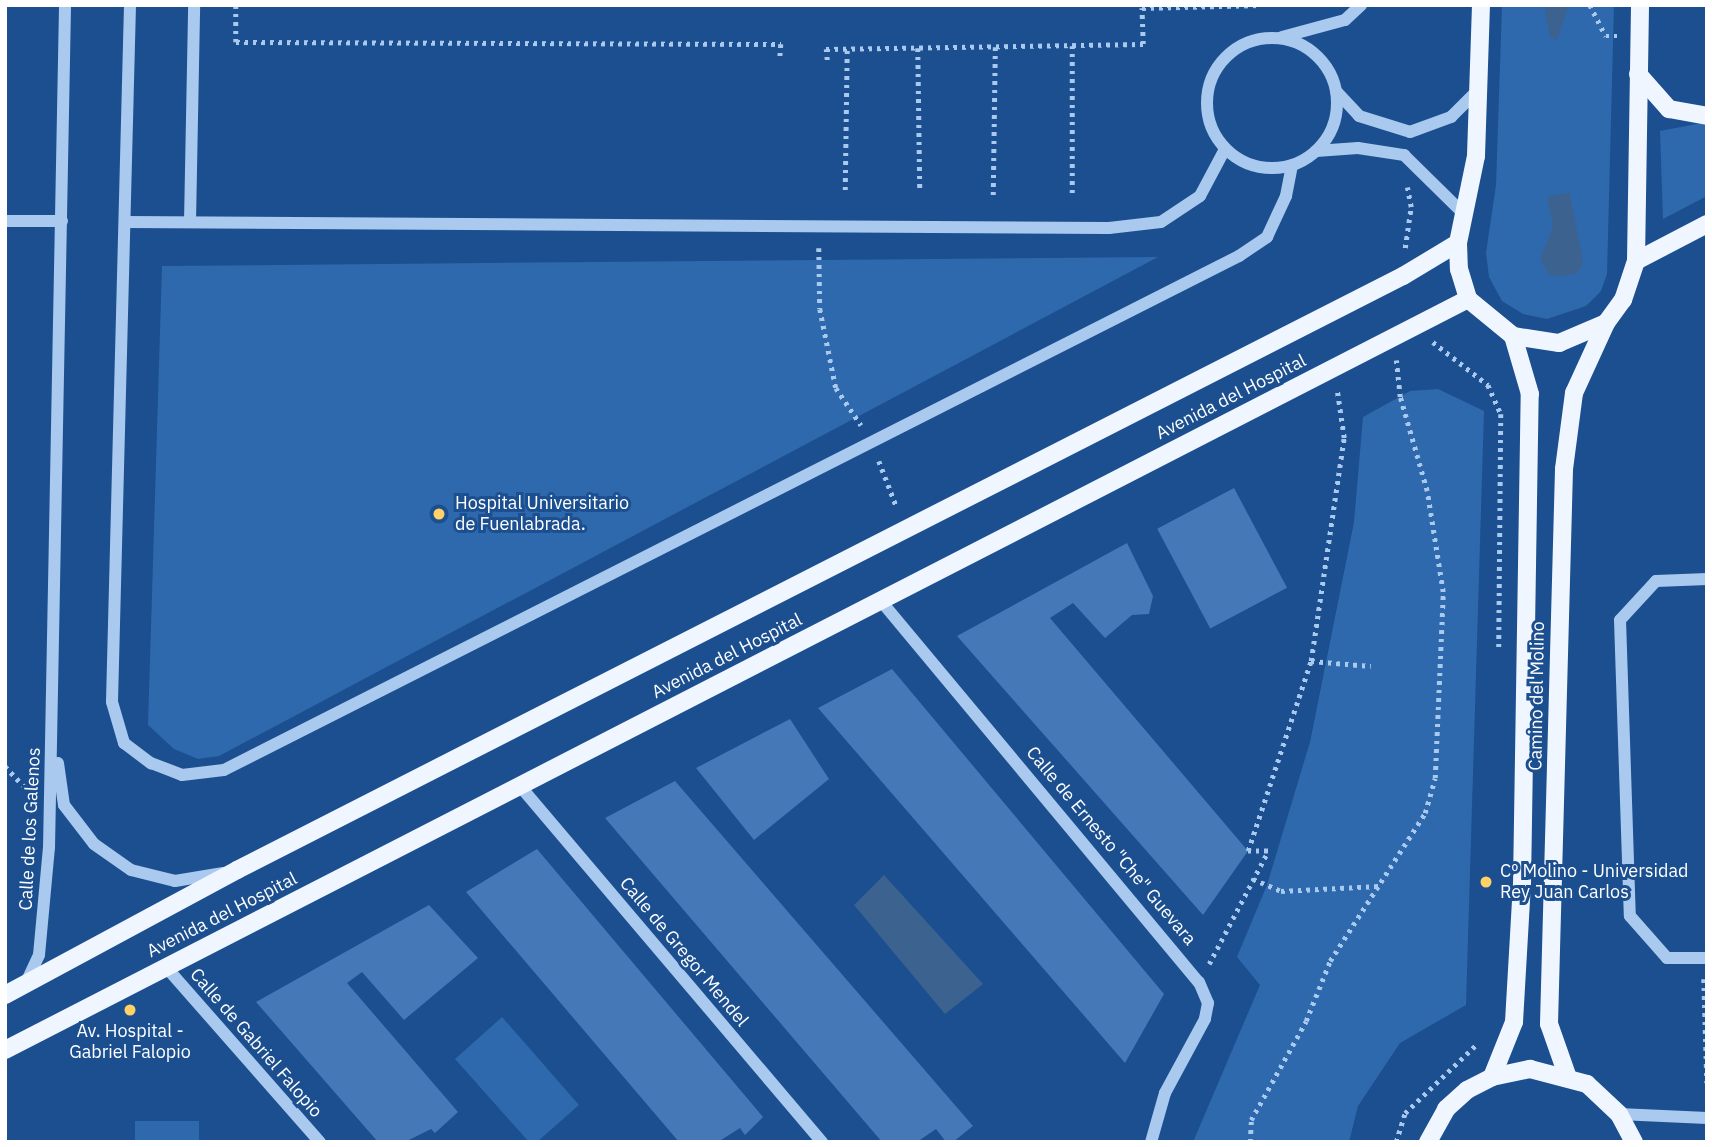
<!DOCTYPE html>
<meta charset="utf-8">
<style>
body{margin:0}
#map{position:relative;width:1712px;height:1147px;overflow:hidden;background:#1b4f8f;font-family:"IBM Plex Sans",sans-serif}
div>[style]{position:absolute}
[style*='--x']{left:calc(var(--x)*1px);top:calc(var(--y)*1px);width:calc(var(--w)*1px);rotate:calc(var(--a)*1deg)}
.green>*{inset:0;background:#2e69ad;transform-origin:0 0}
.water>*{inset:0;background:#3c6290}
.building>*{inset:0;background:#4478b7;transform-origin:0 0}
.path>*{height:4.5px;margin-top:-2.25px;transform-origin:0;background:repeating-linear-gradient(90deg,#a9c9ee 0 3.5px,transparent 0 8.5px)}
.minor>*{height:12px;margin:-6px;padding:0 6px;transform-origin:6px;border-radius:6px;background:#a9c9ee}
.minor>.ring{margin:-6px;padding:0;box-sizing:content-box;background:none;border:12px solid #a9c9ee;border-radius:50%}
.major>*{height:18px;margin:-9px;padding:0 9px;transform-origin:9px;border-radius:9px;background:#f0f6ff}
.dots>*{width:19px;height:19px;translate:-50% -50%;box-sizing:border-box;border:4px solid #1b4f8f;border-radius:50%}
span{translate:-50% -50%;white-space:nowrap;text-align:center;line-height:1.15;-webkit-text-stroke:6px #1b4f8f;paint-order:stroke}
.street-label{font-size:18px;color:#fff}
.poi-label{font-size:18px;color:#fff}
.left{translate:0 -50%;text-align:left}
.frame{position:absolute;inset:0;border:7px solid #fff;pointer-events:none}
</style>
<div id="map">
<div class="green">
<div style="clip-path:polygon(1502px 5px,1614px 5px,1607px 274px,1601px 291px,1586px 306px,1547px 319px,1523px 314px,1502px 301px,1489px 277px,1486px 253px,1496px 185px)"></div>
<div style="clip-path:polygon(1707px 122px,1707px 196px,1663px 219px,1660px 131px)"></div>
<div style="clip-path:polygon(1158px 257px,219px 756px,198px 759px,174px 749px,148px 725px,162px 266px)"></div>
<div style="clip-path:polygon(1438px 389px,1484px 411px,1466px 1005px,1400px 1043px,1358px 1106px,1349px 1142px,1193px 1142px,1260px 985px,1237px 957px,1267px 885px,1310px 742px,1354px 522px,1363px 417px,1410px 391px)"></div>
<div style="clip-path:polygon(502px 1017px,579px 1105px,537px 1142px,529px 1142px,455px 1059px)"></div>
<div style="left:135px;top:1121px;width:64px;height:21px"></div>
</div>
<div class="water">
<div style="clip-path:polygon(1544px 5px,1569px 5px,1557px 40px,1550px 37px)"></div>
<div style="clip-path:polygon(1570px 193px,1583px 263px,1578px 273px,1561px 277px,1549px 274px,1540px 260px,1553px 226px,1547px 196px)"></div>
<div style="clip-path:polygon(884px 875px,983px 984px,945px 1014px,854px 905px)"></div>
</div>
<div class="building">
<div style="left:1234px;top:488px;width:113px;height:87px;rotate:62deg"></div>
<div style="clip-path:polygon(1127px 543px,1153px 596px,1149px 614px,1132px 615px,1105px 638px,1073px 603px,1050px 618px,1248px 851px,1203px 915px,957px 636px)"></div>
<div style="clip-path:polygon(892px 669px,1164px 994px,1125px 1063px,818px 708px)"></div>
<div style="clip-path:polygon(790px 719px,829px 779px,754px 840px,696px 768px)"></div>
<div style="clip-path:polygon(675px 781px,973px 1126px,953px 1142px,946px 1142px,936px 1129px,917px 1142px,882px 1142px,605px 818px)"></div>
<div style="clip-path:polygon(537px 849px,763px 1117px,745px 1135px,740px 1128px,718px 1142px,679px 1142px,466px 892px)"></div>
<div style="clip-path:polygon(429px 905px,478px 958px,404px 1020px,362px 972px,347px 983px,458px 1112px,435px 1133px,431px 1129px,405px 1142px,378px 1142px,256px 1002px)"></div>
</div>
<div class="path">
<div style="--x:236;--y:5;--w:37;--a:90"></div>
<div style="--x:236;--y:42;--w:545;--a:0.21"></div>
<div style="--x:781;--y:44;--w:14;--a:94"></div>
<div style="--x:1590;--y:5;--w:35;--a:63"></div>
<div style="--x:1606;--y:36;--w:11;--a:0"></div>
<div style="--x:918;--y:48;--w:143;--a:89.2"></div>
<div style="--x:827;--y:60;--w:11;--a:-95"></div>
<div style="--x:826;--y:49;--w:317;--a:-0.9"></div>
<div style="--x:1143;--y:44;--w:36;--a:-92"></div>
<div style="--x:1142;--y:8;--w:119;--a:-1.4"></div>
<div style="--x:845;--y:190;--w:140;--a:-89.2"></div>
<div style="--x:1072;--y:193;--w:147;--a:-90"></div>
<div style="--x:993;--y:195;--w:148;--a:-89.2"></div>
<div style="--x:819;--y:248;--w:61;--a:89.1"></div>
<div style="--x:820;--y:309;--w:81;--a:78.6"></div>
<div style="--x:836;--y:388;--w:45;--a:56"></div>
<div style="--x:1405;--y:248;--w:41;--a:-81.7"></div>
<div style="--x:1411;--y:207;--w:20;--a:-101"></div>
<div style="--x:1433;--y:342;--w:70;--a:38"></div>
<div style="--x:1488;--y:385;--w:32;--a:66"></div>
<div style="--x:1501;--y:414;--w:236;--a:90.5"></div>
<div style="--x:879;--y:461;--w:50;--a:69"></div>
<div style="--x:1311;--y:661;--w:60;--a:4.8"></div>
<div style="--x:5;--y:766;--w:34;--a:47"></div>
<div style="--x:1253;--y:879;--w:30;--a:23"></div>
<div style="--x:1281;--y:891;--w:98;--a:-2.9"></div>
<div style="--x:1209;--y:964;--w:127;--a:-62.4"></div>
<div style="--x:1268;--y:851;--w:20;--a:180"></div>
<div style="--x:1248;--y:851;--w:200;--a:-71.7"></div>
<div style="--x:1311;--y:661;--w:225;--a:-81.6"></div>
<div style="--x:1344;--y:438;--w:49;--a:-98.3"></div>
<div style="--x:1704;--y:979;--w:104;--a:88.3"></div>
<div style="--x:1250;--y:1142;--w:22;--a:-87"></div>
<div style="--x:1251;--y:1120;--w:113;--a:-60.9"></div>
<div style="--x:1306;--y:1021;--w:65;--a:-68.2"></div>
<div style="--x:1330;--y:961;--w:176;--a:-57.3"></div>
<div style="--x:1425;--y:813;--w:36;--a:-74"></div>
<div style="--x:1435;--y:778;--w:186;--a:-87.5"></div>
<div style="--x:1443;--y:592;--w:102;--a:-99"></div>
<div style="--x:1427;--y:491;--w:98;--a:-106"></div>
<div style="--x:1400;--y:397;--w:37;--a:-96"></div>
<div style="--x:1396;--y:1142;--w:30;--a:-73"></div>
<div style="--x:1405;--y:1113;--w:101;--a:-43.8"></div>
</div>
<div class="minor">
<div style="--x:130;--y:5;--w:697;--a:91.48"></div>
<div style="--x:112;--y:702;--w:43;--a:73.7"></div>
<div style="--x:124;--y:743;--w:34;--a:37"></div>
<div style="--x:151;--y:763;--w:33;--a:21"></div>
<div style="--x:182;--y:775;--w:42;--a:-6.8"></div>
<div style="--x:224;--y:770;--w:1138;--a:-26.86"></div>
<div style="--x:1239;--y:256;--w:34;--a:-34"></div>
<div style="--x:1267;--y:237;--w:45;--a:-65.1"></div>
<div style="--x:1286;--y:196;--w:31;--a:-79"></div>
<div style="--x:1282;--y:37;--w:65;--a:-15.1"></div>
<div style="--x:1345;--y:20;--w:22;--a:-43"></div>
<div class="ring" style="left:1207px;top:38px;width:118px;height:118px"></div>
<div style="--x:1336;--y:91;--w:34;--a:47"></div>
<div style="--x:1359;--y:116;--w:53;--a:17.4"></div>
<div style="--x:1410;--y:132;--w:44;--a:-20.1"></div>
<div style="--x:1451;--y:117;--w:40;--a:-45"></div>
<div style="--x:1316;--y:151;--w:42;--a:-4.1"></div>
<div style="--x:1358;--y:148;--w:47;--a:8.7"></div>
<div style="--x:1404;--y:155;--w:83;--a:44.5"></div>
<div style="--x:5;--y:221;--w:57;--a:0"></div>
<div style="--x:125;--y:222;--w:984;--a:0.35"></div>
<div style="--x:1109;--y:228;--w:52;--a:-6.6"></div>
<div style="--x:1161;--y:222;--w:47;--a:-33.7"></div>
<div style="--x:1200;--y:196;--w:53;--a:-62"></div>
<div style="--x:190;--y:222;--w:217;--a:-88.9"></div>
<div style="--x:1707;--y:579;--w:51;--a:177.8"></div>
<div style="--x:1656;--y:581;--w:53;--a:132.7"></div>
<div style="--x:1620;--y:620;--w:296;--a:88.1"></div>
<div style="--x:1630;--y:916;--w:56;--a:48.6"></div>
<div style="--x:1667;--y:958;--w:40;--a:0"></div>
<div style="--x:881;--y:601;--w:496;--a:50.2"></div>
<div style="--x:1199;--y:982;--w:23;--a:67"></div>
<div style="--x:1208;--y:1003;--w:16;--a:101"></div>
<div style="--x:1205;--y:1019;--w:84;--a:118.4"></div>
<div style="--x:1165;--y:1093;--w:51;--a:105.9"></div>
<div style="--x:58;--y:763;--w:42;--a:81.9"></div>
<div style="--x:64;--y:805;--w:49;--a:52.4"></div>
<div style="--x:94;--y:844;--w:45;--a:35.1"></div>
<div style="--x:131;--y:870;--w:45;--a:14"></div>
<div style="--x:175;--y:881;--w:49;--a:-9.5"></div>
<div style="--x:520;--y:786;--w:467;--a:49.7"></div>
<div style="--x:166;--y:967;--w:233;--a:48.7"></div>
<div style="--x:25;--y:985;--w:33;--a:-65"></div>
<div style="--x:39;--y:955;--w:107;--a:-84.7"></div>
<div style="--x:49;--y:848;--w:843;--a:-88.91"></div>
<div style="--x:1619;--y:1114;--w:88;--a:2.6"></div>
</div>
<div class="major">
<div style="--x:1481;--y:5;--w:151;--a:91.9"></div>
<div style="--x:1476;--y:156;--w:89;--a:101.7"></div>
<div style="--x:1458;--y:243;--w:26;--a:88"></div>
<div style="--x:1459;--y:269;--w:31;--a:73"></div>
<div style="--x:1468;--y:299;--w:58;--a:39.4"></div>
<div style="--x:1513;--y:336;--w:47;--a:8.7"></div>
<div style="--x:1559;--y:343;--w:51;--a:-23.1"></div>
<div style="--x:1606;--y:323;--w:29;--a:-54"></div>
<div style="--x:1623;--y:300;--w:41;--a:-71.6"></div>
<div style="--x:1636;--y:261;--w:256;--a:-89.1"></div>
<div style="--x:1638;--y:74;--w:47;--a:48.5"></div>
<div style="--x:1669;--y:109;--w:39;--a:10"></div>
<div style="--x:1636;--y:261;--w:80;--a:-27.5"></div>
<div style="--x:5;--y:995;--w:264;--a:-28.3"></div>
<div style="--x:237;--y:870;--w:1309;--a:-27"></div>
<div style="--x:1403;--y:276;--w:64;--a:-31"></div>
<div style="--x:5;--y:1050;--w:1644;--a:-27.17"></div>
<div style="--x:1567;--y:1075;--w:54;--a:-109.4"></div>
<div style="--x:1549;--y:1024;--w:555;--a:-88.45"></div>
<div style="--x:1564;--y:469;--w:77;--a:-82.5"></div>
<div style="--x:1574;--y:393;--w:77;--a:-65.4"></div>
<div style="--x:1492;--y:1077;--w:59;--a:-68.2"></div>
<div style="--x:1514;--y:1022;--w:138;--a:-86.7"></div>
<div style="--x:1522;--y:884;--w:490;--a:-89.1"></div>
<div style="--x:1530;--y:394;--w:60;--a:-106.3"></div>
<div style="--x:1428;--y:1142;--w:38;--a:-61"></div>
<div style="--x:1446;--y:1109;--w:28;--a:-42"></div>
<div style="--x:1467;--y:1090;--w:28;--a:-27"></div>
<div style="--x:1492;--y:1077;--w:39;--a:-12"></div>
<div style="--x:1530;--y:1069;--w:59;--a:14.7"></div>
<div style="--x:1587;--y:1084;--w:44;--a:43.2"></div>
<div style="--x:1619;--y:1114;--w:32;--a:62"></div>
</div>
<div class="dots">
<div style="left:439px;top:514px;background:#ffd166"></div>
<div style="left:1486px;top:882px;background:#ffd166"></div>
<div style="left:130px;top:1010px;background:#ffd166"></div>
</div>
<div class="street-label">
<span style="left:1231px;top:397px;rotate:-27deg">Avenida del Hospital</span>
<span style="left:727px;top:656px;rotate:-27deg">Avenida del Hospital</span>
<span style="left:1537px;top:696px;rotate:-89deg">Camino del Molino</span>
<span style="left:30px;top:829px;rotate:-87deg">Calle de los Galenos</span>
<span style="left:1111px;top:846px;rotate:50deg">Calle de Ernesto "Che" Guevara</span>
<span style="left:222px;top:915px;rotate:-27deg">Avenida del Hospital</span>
<span style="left:684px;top:952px;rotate:50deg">Calle de Gregor Mendel</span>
<span style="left:256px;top:1043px;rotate:49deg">Calle de Gabriel Falopio</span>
</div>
<div class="poi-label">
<span class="left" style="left:455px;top:514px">Hospital Universitario<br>de Fuenlabrada.</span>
<span class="left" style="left:1500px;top:882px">Cº Molino - Universidad<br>Rey Juan Carlos</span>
<span style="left:130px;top:1042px">Av. Hospital -<br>Gabriel Falopio</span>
</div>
<div class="frame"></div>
</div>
